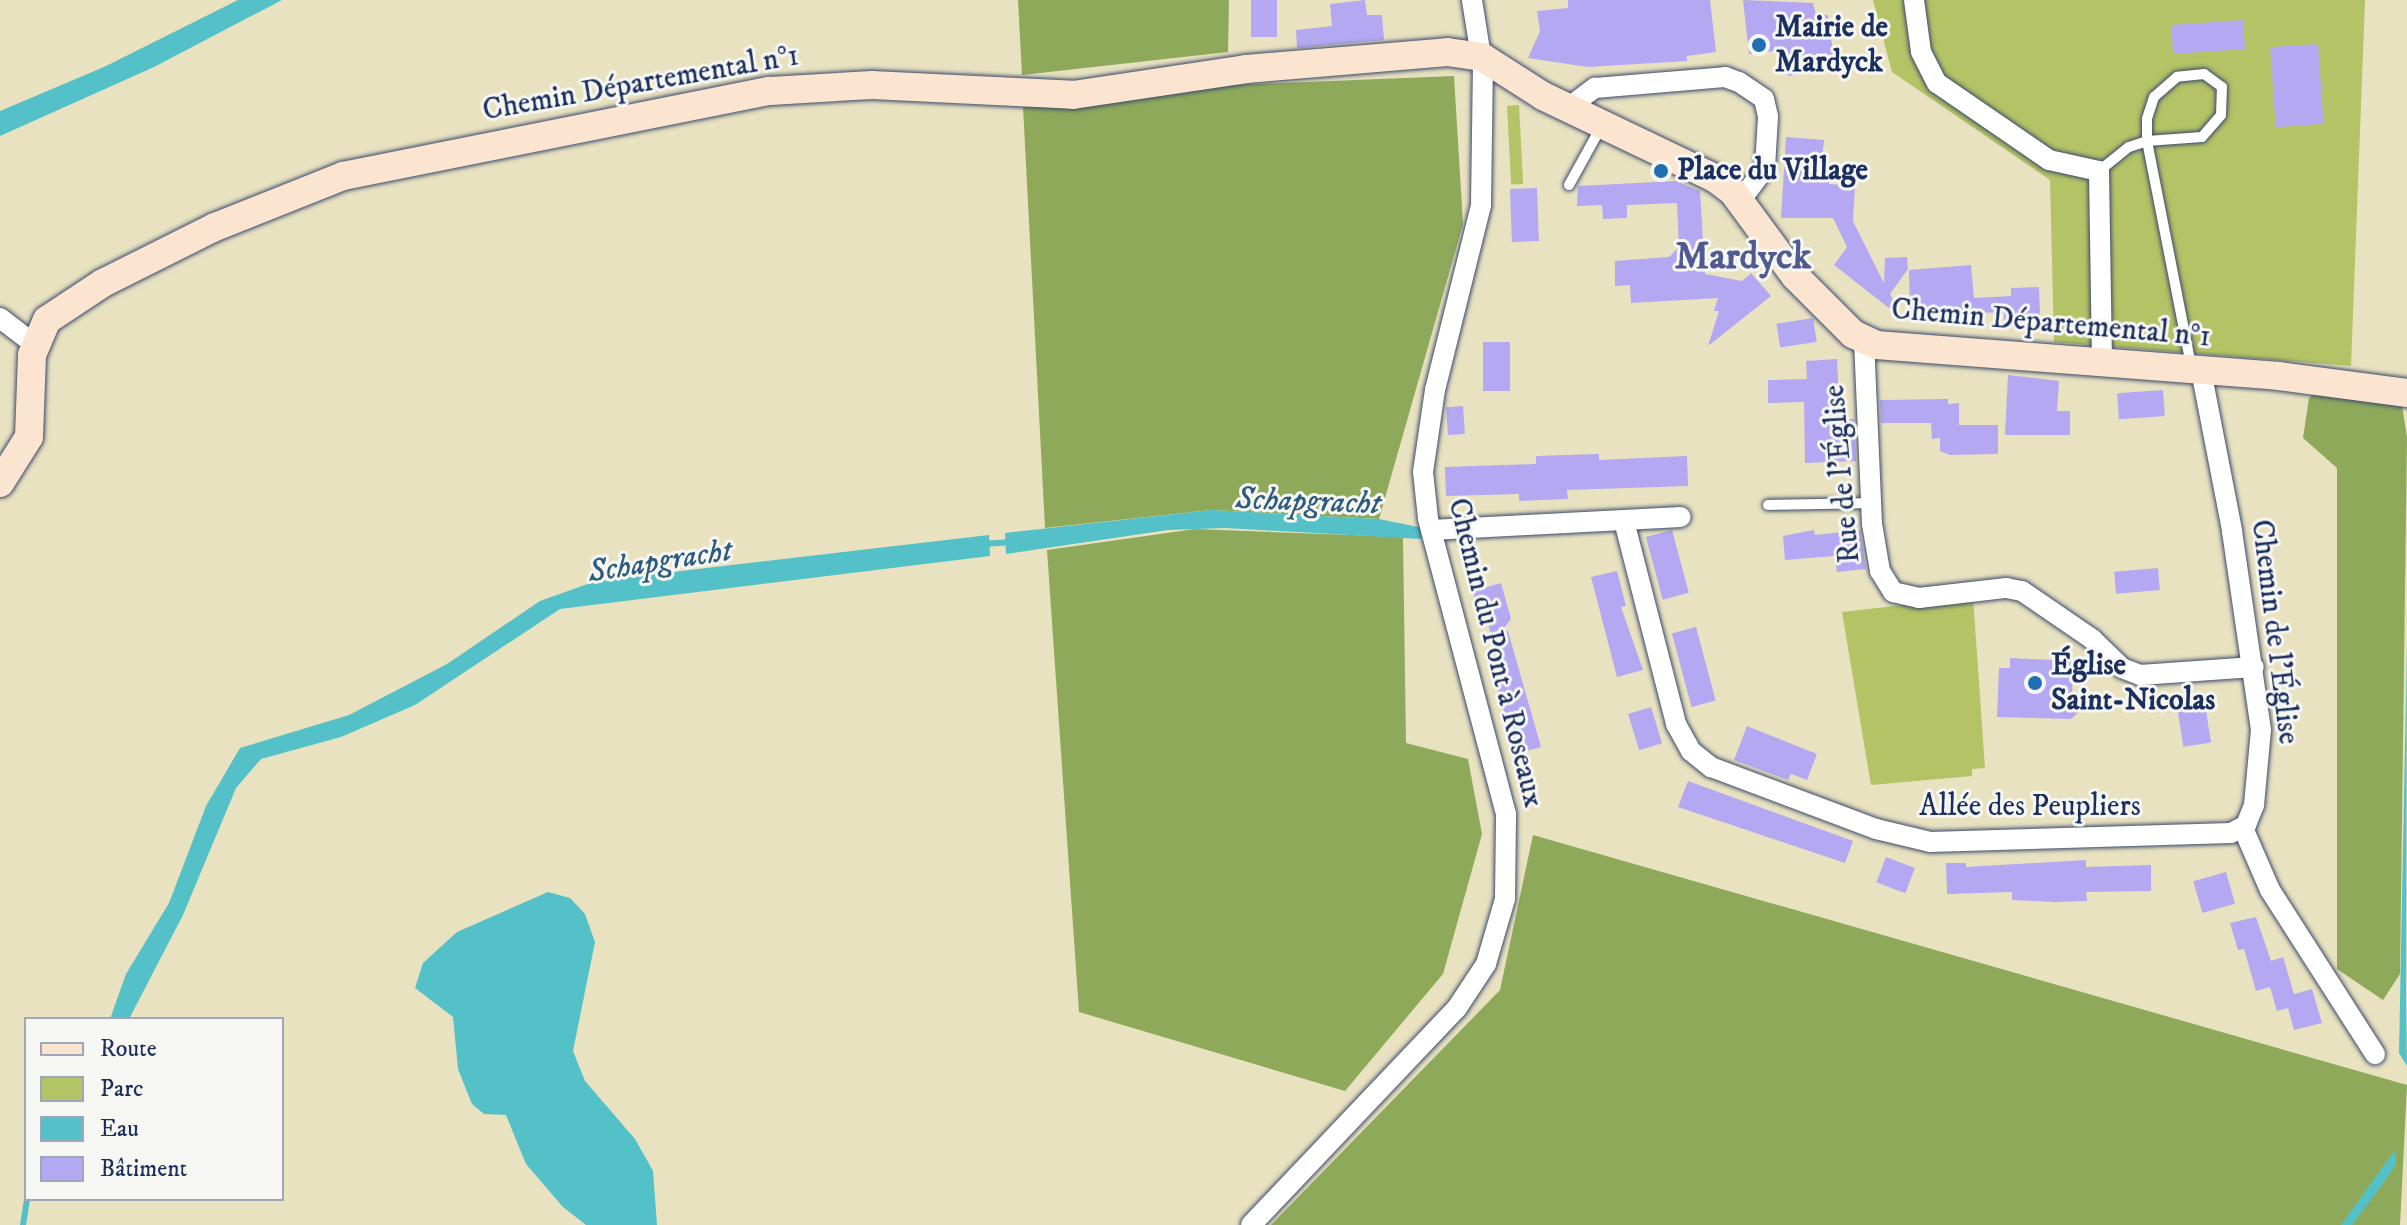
<!DOCTYPE html>
<meta charset="utf-8">
<style>
body{margin:0}
#map{position:relative;width:2407px;height:1225px;overflow:hidden;background:#e9e2c0;font-family:"IM FELL DW Pica",serif}
div>[style]{position:absolute}
[style*='--x']{left:calc(var(--x)*1px);top:calc(var(--y)*1px);width:calc(var(--w)*1px);rotate:calc(var(--a)*1deg)}
.green>*{inset:0;background:#b4c365;transform-origin:0 0}
.forest>*{inset:0;background:#8fa95a}
.water>*{inset:0;background:#53c1c7}
.stream>*{height:6px;margin:-3px;padding:0 3px;transform-origin:3px;border-radius:3px;background:#53c1c7}
.building>*{inset:0;background:#b3a8f1;transform-origin:0 0}
.roads{filter:drop-shadow(0 0 2px #3a4a6d) drop-shadow(0 0 2px #3a4a6d)}
.lane>*{height:10px;margin:-5px;padding:0 5px;transform-origin:5px;border-radius:5px;background:#fff}
.street>*{height:20px;margin:-10px;padding:0 10px;transform-origin:10px;border-radius:10px;background:#fff}
.secondary>*{height:28px;margin:-14px;padding:0 14px;transform-origin:14px;border-radius:14px;background:#fce5d0}
.dots>*{width:22px;height:22px;translate:-50% -50%;box-sizing:border-box;border:4px solid #f6f6f2;border-radius:50%}
span{translate:-50% -50%;white-space:nowrap;text-align:center;line-height:1.15;-webkit-text-stroke:6px #f6f6f2;paint-order:stroke}
.poi-label{font-size:30px;color:#1b2f5e;font-weight:700}
.left{translate:0 -50%;text-align:left}
.street-label{font-size:30px;color:#1b2f5e}
.water-label{font-size:32px;color:#2c5b7e;font-style:italic}
.district-label{font-size:38px;color:#505991;font-weight:700}
.legend{position:absolute;left:24px;top:1017px;width:260px;height:184px;box-sizing:border-box;background:#f6f6f2;border:2px solid #9ea6b7;margin:0;padding:10px 14px;list-style:none;font-size:24px;color:#1b2f5e}
.legend li{display:flex;align-items:center;gap:16px;height:40px}
.legend b{width:40px;border:2px solid #9ea6b7}
</style>
<div id="map">
<div class="green">
<div style="clip-path:polygon(1873px 0,2365px 0,2351px 366px,2054px 342px,2050px 180px,1892px 72px)"></div>
<div style="left:1519px;top:105px;width:79px;height:12px;rotate:87deg"></div>
<div style="clip-path:polygon(1973px 597px,1985px 768px,1972px 769px,1972px 776px,1871px 785px,1842px 612px)"></div>
</div>
<div class="forest">
<div style="clip-path:polygon(1018px 0,1229px 0,1228px 52px,1022px 75px)"></div>
<div style="clip-path:polygon(1454px 76px,1463px 224px,1379px 519px,1211px 510px,1045px 528px,1023px 107px,1071px 107px,1230px 85px)"></div>
<div style="clip-path:polygon(2326px 384px,2400px 393px,2407px 437px,2400px 974px,2383px 1000px,2337px 969px,2337px 468px,2303px 438px,2309px 398px)"></div>
<div style="clip-path:polygon(1195px 529px,1403px 537px,1406px 743px,1468px 759px,1482px 834px,1443px 974px,1345px 1091px,1079px 1012px,1047px 550px)"></div>
<div style="clip-path:polygon(1533px 835px,2407px 1085px,2400px 1225px,1271px 1225px,1500px 990px)"></div>
</div>
<div class="water">
<div style="clip-path:polygon(238px 0,282px 0,154px 67px,0 136px,0 111px,104px 67px)"></div>
<div style="clip-path:polygon(1211px 510px,1379px 519px,1423px 528px,1421px 539px,1225px 528px,1168px 530px,1006px 554px,1005px 533px)"></div>
<div style="clip-path:polygon(989px 535px,990px 556px,560px 609px,415px 705px,341px 737px,261px 759px,236px 788px,183px 915px,129px 1019px,110px 1019px,126px 974px,169px 903px,206px 806px,240px 748px,349px 715px,447px 664px,540px 601px,596px 581px)"></div>
<div style="clip-path:polygon(2407px 644px,2406px 998px,2407px 1066px,2399px 1053px)"></div>
<div style="clip-path:polygon(548px 892px,570px 898px,585px 914px,595px 942px,573px 1051px,585px 1081px,635px 1139px,653px 1171px,657px 1225px,586px 1225px,563px 1207px,526px 1164px,506px 1115px,484px 1114px,472px 1104px,458px 1069px,453px 1017px,415px 988px,423px 963px,457px 932px)"></div>
<div style="clip-path:polygon(2395px 1150px,2396px 1164px,2385px 1181px,2352px 1225px,2341px 1225px)"></div>
</div>
<div class="stream">
<div style="--x:983;--y:544;--w:29;--a:-4"></div>
<div style="--x:23;--y:1225;--w:26;--a:-81"></div>
</div>
<div class="building">
<div style="left:1251px;top:0;width:26px;height:37px"></div>
<div style="clip-path:polygon(1365px 0,1367px 15px,1382px 15px,1384px 40px,1297px 48px,1296px 30px,1332px 26px,1330px 4px)"></div>
<div style="clip-path:polygon(1568px 0,1710px 0,1716px 52px,1687px 56px,1687px 61px,1588px 67px,1528px 58px,1540px 31px,1537px 11px,1568px 8px)"></div>
<div style="clip-path:polygon(1743px 0,1813px 3px,1816px 15px,1828px 15px,1835px 67px,1788px 76px,1781px 50px,1749px 54px)"></div>
<div style="left:2243px;top:20px;width:29px;height:72px;rotate:86deg"></div>
<div style="left:2318px;top:44px;width:80px;height:48px;rotate:86deg"></div>
<div style="clip-path:polygon(1786px 137px,1824px 140px,1821px 173px,1830px 174px,1829px 184px,1855px 186px,1853px 221px,1884px 283px,1885px 258px,1907px 257px,1908px 269px,1890px 294px,1903px 319px,1834px 265px,1847px 247px,1833px 218px,1781px 218px)"></div>
<div style="clip-path:polygon(1676px 181px,1700px 191px,1705px 274px,1742px 281px,1751px 273px,1771px 296px,1708px 346px,1719px 311px,1714px 311px,1718px 298px,1631px 303px,1630px 285px,1615px 286px,1615px 261px,1669px 257px,1679px 247px,1677px 203px,1627px 205px,1627px 218px,1603px 219px,1602px 205px,1577px 206px,1578px 186px)"></div>
<div style="left:1537px;top:188px;width:53px;height:27px;rotate:88deg"></div>
<div style="clip-path:polygon(1971px 265px,1974px 298px,2011px 296px,2011px 288px,2039px 287px,2040px 315px,2004px 320px,2004px 313px,1910px 310px,1909px 270px)"></div>
<div style="left:1813px;top:318px;width:24px;height:37px;rotate:81deg"></div>
<div style="left:1483px;top:342px;width:27px;height:49px"></div>
<div style="clip-path:polygon(1837px 359px,1840px 420px,1854px 419px,1856px 461px,1805px 463px,1804px 402px,1768px 403px,1768px 380px,1807px 379px,1806px 361px)"></div>
<div style="clip-path:polygon(2008px 375px,2059px 381px,2057px 411px,2070px 411px,2070px 435px,2005px 435px)"></div>
<div style="left:2163px;top:390px;width:26px;height:46px;rotate:86deg"></div>
<div style="clip-path:polygon(1948px 399px,1948px 404px,1959px 403px,1959px 425px,1998px 425px,1998px 454px,1950px 455px,1940px 451px,1940px 438px,1932px 439px,1931px 423px,1881px 423px,1880px 400px)"></div>
<div style="left:1463px;top:406px;width:28px;height:17px;rotate:86deg"></div>
<div style="clip-path:polygon(1599px 454px,1599px 460px,1687px 456px,1688px 486px,1567px 490px,1568px 499px,1519px 501px,1519px 494px,1446px 496px,1445px 467px,1536px 464px,1536px 456px)"></div>
<div style="left:1672px;top:530px;width:65px;height:27px;rotate:75deg"></div>
<div style="clip-path:polygon(1814px 530px,1815px 535px,1860px 530px,1866px 569px,1837px 572px,1834px 556px,1785px 560px,1783px 536px)"></div>
<div style="left:2158px;top:568px;width:22px;height:44px;rotate:85deg"></div>
<div style="clip-path:polygon(1617px 571px,1626px 606px,1621px 607px,1643px 670px,1617px 677px,1591px 577px)"></div>
<div style="clip-path:polygon(1501px 583px,1511px 619px,1501px 632px,1508px 631px,1541px 747px,1515px 754px,1489px 655px,1496px 653px,1484px 609px,1478px 610px,1473px 591px)"></div>
<div style="left:1696px;top:627px;width:76px;height:25px;rotate:75deg"></div>
<div style="clip-path:polygon(2010px 658px,2073px 661px,2072px 697px,2078px 698px,2078px 713px,2071px 719px,1997px 717px,1999px 668px,2010px 668px)"></div>
<div style="left:2204px;top:698px;width:45px;height:28px;rotate:81deg"></div>
<div style="left:1651px;top:707px;width:38px;height:24px;rotate:73deg"></div>
<div style="clip-path:polygon(1747px 726px,1817px 754px,1807px 780px,1791px 774px,1788px 780px,1734px 760px)"></div>
<div style="clip-path:polygon(1688px 781px,1853px 841px,1845px 863px,1678px 807px)"></div>
<div style="left:1886px;top:857px;width:31px;height:27px;rotate:21deg"></div>
<div style="clip-path:polygon(2086px 860px,2086px 867px,2151px 865px,2151px 891px,2086px 892px,2087px 901px,2055px 902px,2012px 900px,2012px 892px,1947px 894px,1946px 863px,1966px 863px,1966px 867px)"></div>
<div style="left:2226px;top:872px;width:33px;height:34px;rotate:74deg"></div>
<div style="clip-path:polygon(2256px 917px,2271px 961px,2283px 957px,2294px 994px,2312px 989px,2322px 1023px,2294px 1030px,2288px 1008px,2277px 1011px,2270px 987px,2256px 991px,2244px 949px,2238px 950px,2230px 923px)"></div>
</div>
<div class="roads">
<div class="lane">
<div style="--x:2099;--y:171;--w:38;--a:-39"></div>
<div style="--x:2129;--y:147;--w:19;--a:-18"></div>
<div style="--x:2147;--y:141;--w:55;--a:-4.2"></div>
<div style="--x:2202;--y:137;--w:29;--a:-49"></div>
<div style="--x:2221;--y:115;--w:28;--a:-88"></div>
<div style="--x:2222;--y:87;--w:22;--a:-144"></div>
<div style="--x:2204;--y:74;--w:27;--a:174"></div>
<div style="--x:2177;--y:77;--w:30;--a:139"></div>
<div style="--x:2154;--y:97;--w:23;--a:108"></div>
<div style="--x:2147;--y:119;--w:22;--a:90"></div>
<div style="--x:2147;--y:141;--w:228;--a:78.9"></div>
<div style="--x:1569;--y:185;--w:66;--a:-61.1"></div>
<div style="--x:1768;--y:505;--w:103;--a:-1.1"></div>
</div>
<div class="street">
<div style="--x:1914;--y:0;--w:52;--a:82.3"></div>
<div style="--x:1921;--y:52;--w:35;--a:63"></div>
<div style="--x:1937;--y:83;--w:136;--a:34.5"></div>
<div style="--x:2049;--y:160;--w:51;--a:12.4"></div>
<div style="--x:2099;--y:171;--w:193;--a:89.1"></div>
<div style="--x:1568;--y:108;--w:34;--a:-37"></div>
<div style="--x:1595;--y:88;--w:130;--a:-4.8"></div>
<div style="--x:1725;--y:77;--w:15;--a:20"></div>
<div style="--x:1739;--y:82;--w:30;--a:34"></div>
<div style="--x:1764;--y:99;--w:18;--a:77"></div>
<div style="--x:1768;--y:117;--w:51;--a:93.4"></div>
<div style="--x:1765;--y:168;--w:41;--a:127.1"></div>
<div style="--x:0;--y:318;--w:43;--a:37.4"></div>
<div style="--x:1864;--y:340;--w:184;--a:87.5"></div>
<div style="--x:1872;--y:524;--w:48;--a:80.3"></div>
<div style="--x:1880;--y:571;--w:25;--a:58"></div>
<div style="--x:1893;--y:592;--w:27;--a:13"></div>
<div style="--x:1919;--y:598;--w:88;--a:-6.6"></div>
<div style="--x:2006;--y:588;--w:16;--a:11"></div>
<div style="--x:2022;--y:591;--w:85;--a:34.4"></div>
<div style="--x:2092;--y:639;--w:42;--a:44"></div>
<div style="--x:2122;--y:668;--w:19;--a:21"></div>
<div style="--x:2140;--y:675;--w:114;--a:-4"></div>
<div style="--x:1624;--y:521;--w:210;--a:75.6"></div>
<div style="--x:1676;--y:724;--w:31;--a:61"></div>
<div style="--x:1691;--y:751;--w:26;--a:39"></div>
<div style="--x:1711;--y:767;--w:176;--a:20.6"></div>
<div style="--x:1876;--y:829;--w:56;--a:13.5"></div>
<div style="--x:1930;--y:842;--w:301;--a:-1.7"></div>
<div style="--x:2231;--y:833;--w:17;--a:-28"></div>
<div style="--x:2246;--y:825;--w:22;--a:-68"></div>
<div style="--x:2254;--y:805;--w:75;--a:-84.7"></div>
<div style="--x:2261;--y:730;--w:202;--a:-98.3"></div>
<div style="--x:2232;--y:530;--w:162;--a:-101"></div>
<div style="--x:1431;--y:530;--w:250;--a:-3"></div>
<div style="--x:2243;--y:828;--w:68;--a:66.5"></div>
<div style="--x:2270;--y:890;--w:195;--a:57.4"></div>
<div style="--x:1251;--y:1225;--w:299;--a:-46.5"></div>
<div style="--x:1457;--y:1008;--w:53;--a:-56.6"></div>
<div style="--x:1486;--y:964;--w:68;--a:-73.7"></div>
<div style="--x:1505;--y:899;--w:85;--a:-89.3"></div>
<div style="--x:1506;--y:814;--w:306;--a:-104.8"></div>
<div style="--x:1428;--y:518;--w:46;--a:-96.2"></div>
<div style="--x:1423;--y:472;--w:83;--a:-81.7"></div>
<div style="--x:1435;--y:390;--w:191;--a:-76"></div>
<div style="--x:1481;--y:205;--w:136;--a:-89.2"></div>
<div style="--x:1483;--y:69;--w:70;--a:-99.1"></div>
</div>
<div class="secondary">
<div style="--x:0;--y:483;--w:54;--a:-57.8"></div>
<div style="--x:29;--y:437;--w:82;--a:-87.9"></div>
<div style="--x:32;--y:355;--w:38;--a:-67"></div>
<div style="--x:47;--y:320;--w:67;--a:-33.5"></div>
<div style="--x:103;--y:283;--w:125;--a:-26.6"></div>
<div style="--x:215;--y:227;--w:138;--a:-21.7"></div>
<div style="--x:343;--y:176;--w:435;--a:-11.3"></div>
<div style="--x:770;--y:91;--w:102;--a:-3.4"></div>
<div style="--x:872;--y:85;--w:201;--a:2.8"></div>
<div style="--x:1073;--y:95;--w:175;--a:-8.5"></div>
<div style="--x:1246;--y:69;--w:202;--a:-4.8"></div>
<div style="--x:1447;--y:52;--w:35;--a:8"></div>
<div style="--x:1482;--y:57;--w:72;--a:32.6"></div>
<div style="--x:1543;--y:96;--w:192;--a:25.6"></div>
<div style="--x:1716;--y:179;--w:21;--a:37"></div>
<div style="--x:1733;--y:192;--w:104;--a:53.6"></div>
<div style="--x:1795;--y:276;--w:82;--a:45"></div>
<div style="--x:1853;--y:334;--w:26;--a:25"></div>
<div style="--x:1877;--y:345;--w:402;--a:4.4"></div>
<div style="--x:2278;--y:376;--w:130;--a:7.5"></div>
</div>
</div>
<div class="dots">
<div style="left:1759px;top:45px;background:#1f6fb2"></div>
<div style="left:1661px;top:171px;background:#1f6fb2"></div>
<div style="left:2035px;top:683px;background:#1f6fb2"></div>
</div>
<div class="poi-label">
<span class="left" style="left:1775px;top:45px">Mairie de<br>Mardyck</span>
<span class="left" style="left:1677px;top:171px">Place du Village</span>
<span class="left" style="left:2051px;top:683px">Église<br>Saint-Nicolas</span>
</div>
<div class="street-label">
<span style="left:641px;top:84px;rotate:-10deg">Chemin Départemental n°1</span>
<span style="left:2051px;top:324px;rotate:5deg">Chemin Départemental n°1</span>
<span style="left:1843px;top:474px;rotate:-95deg">Rue de l'Église</span>
<span style="left:2274px;top:632px;rotate:83deg">Chemin de l'Église</span>
<span style="left:1495px;top:653px;rotate:76deg">Chemin du Pont à Roseaux</span>
<span style="left:2030px;top:807px">Allée des Peupliers</span>
</div>
<div class="water-label">
<span style="left:1308px;top:502px;rotate:2deg">Schapgracht</span>
<span style="left:660px;top:562px;rotate:-9deg">Schapgracht</span>
</div>
<div class="district-label">
<span style="left:1743px;top:258px">Mardyck</span>
</div>
<ul class="legend">
<li><b style="height:10px;background:#fce5d0"></b>Route</li>
<li><b style="height:22px;background:#b4c365"></b>Parc</li>
<li><b style="height:22px;background:#53c1c7"></b>Eau</li>
<li><b style="height:22px;background:#b3a8f1"></b>Bâtiment</li>
</ul>
</div>
